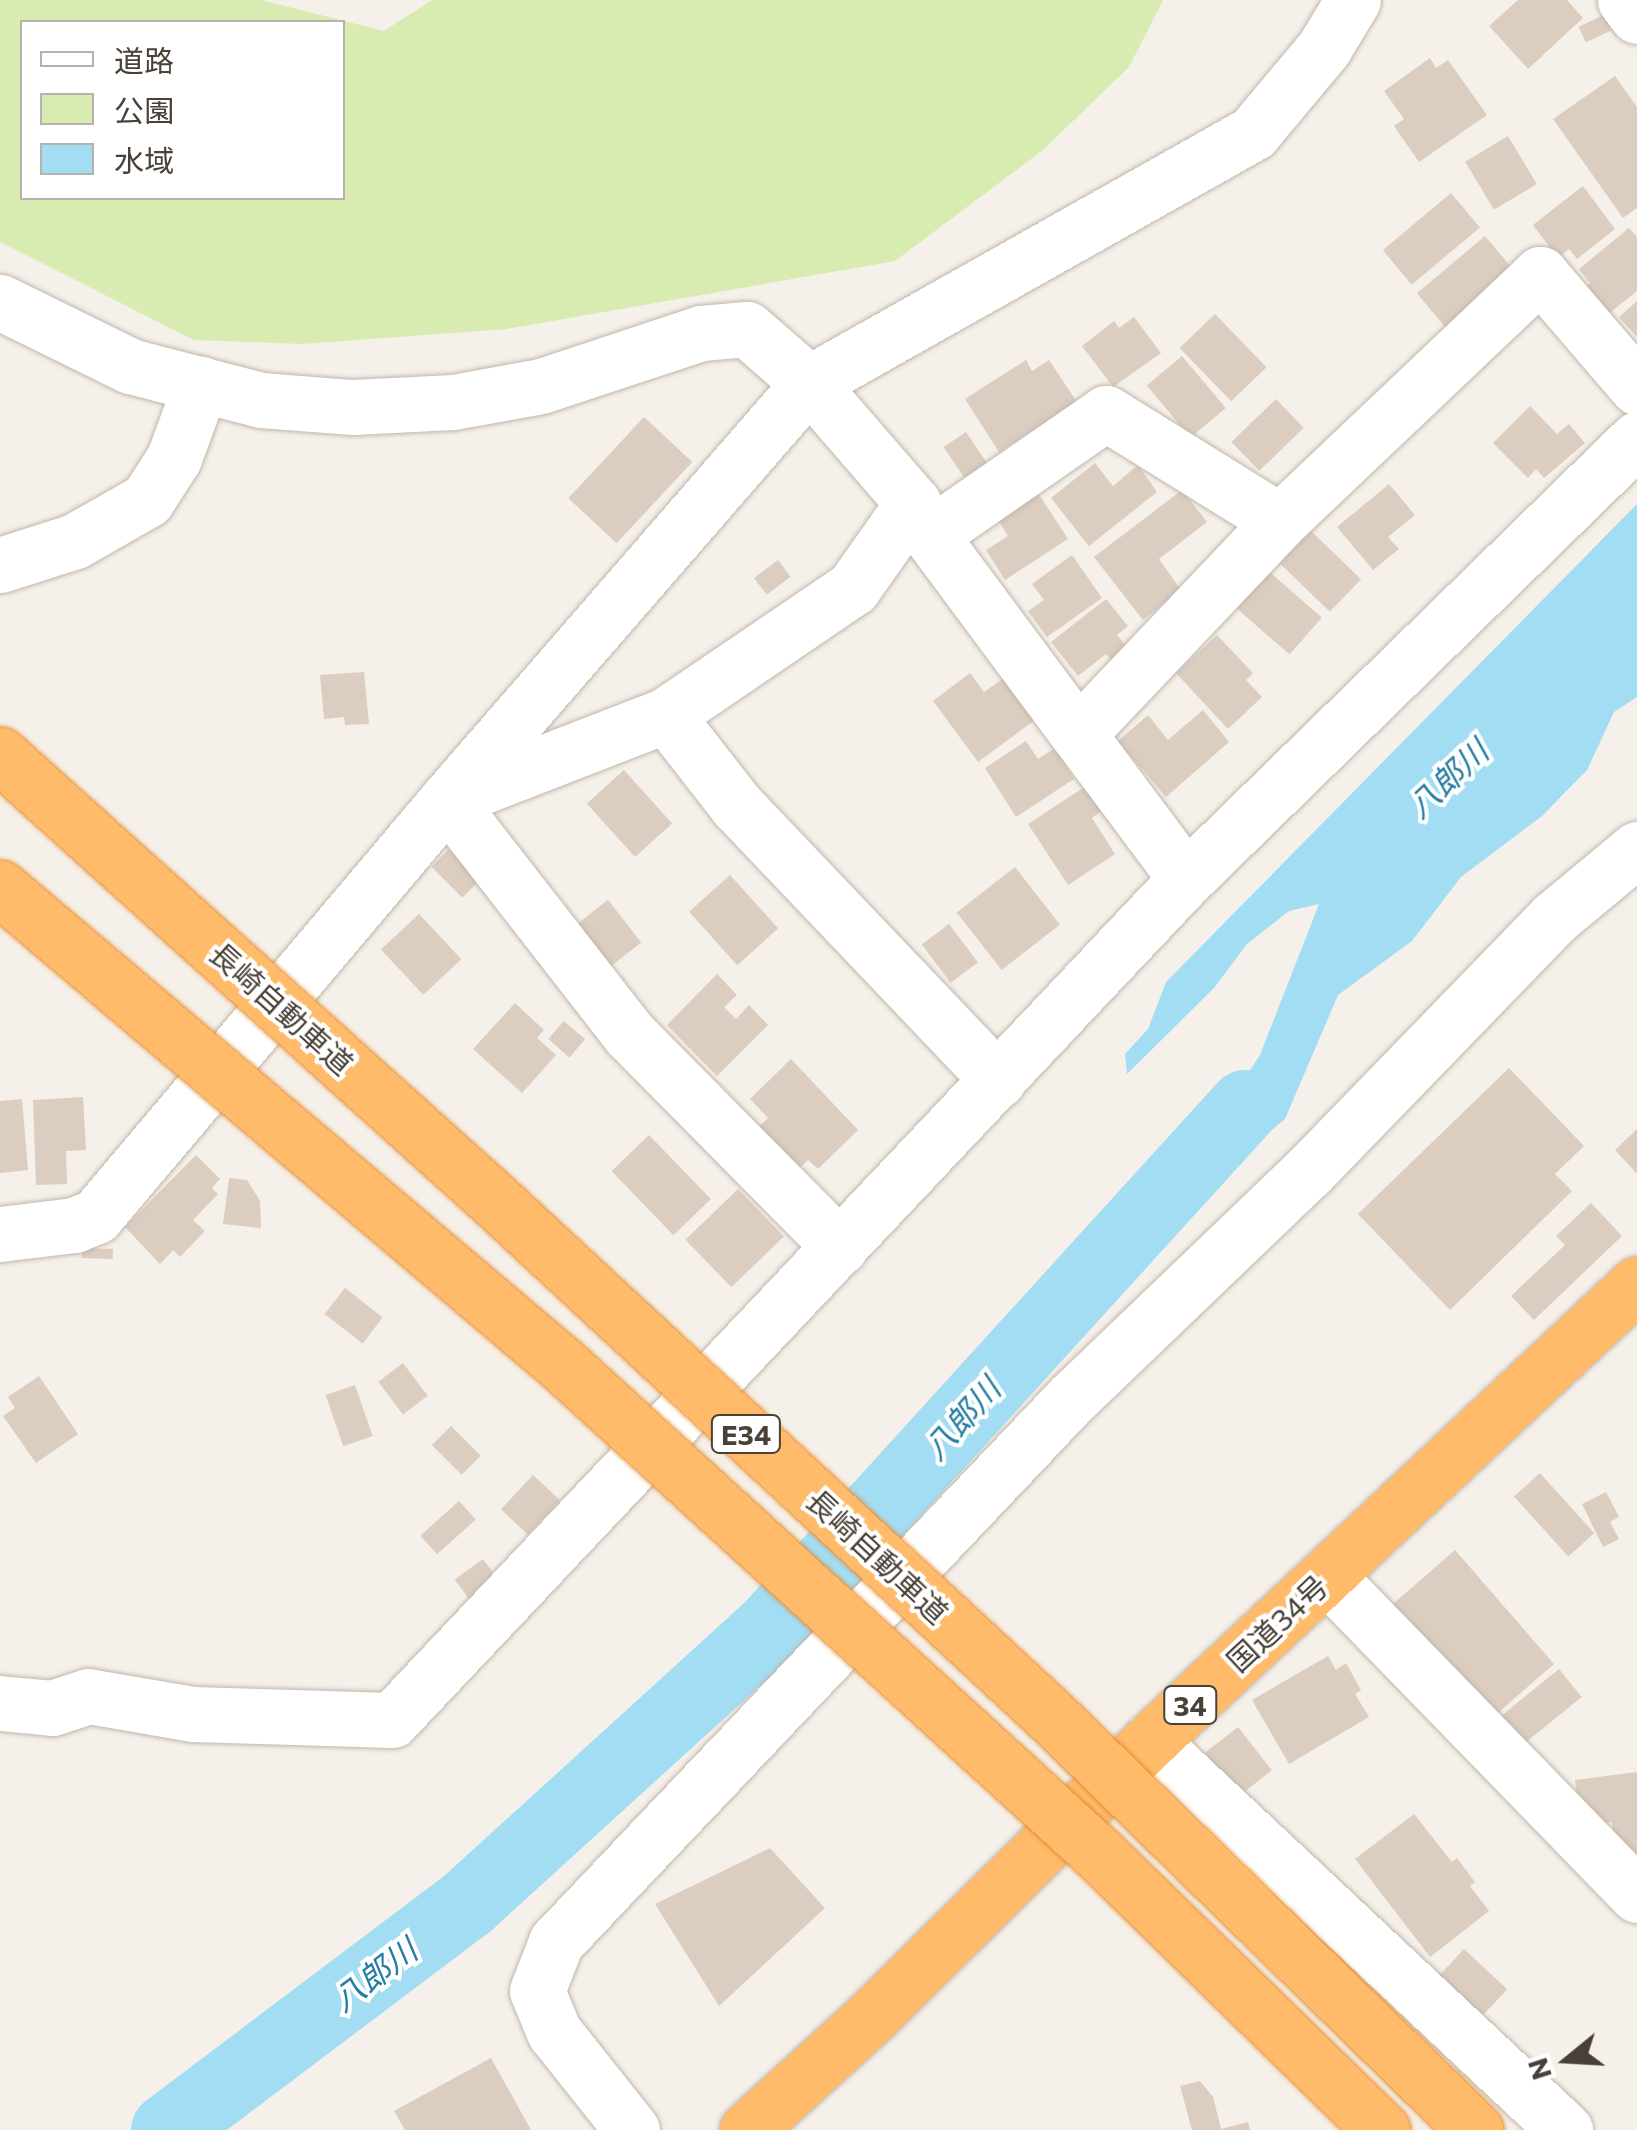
<!DOCTYPE html>
<meta charset="utf-8">
<style>
body{margin:0}
#map{position:relative;width:1637px;height:2130px;overflow:hidden;background:#f5f0e9;font-family:Commissioner,"Noto Sans JP",sans-serif}
div>[style]{position:absolute}
[style*='--x']{left:calc(var(--x)*1px);top:calc(var(--y)*1px);width:calc(var(--w)*1px);rotate:calc(var(--a)*1deg)}
.green>*{inset:0;background:#d8ebb0}
.water>*{inset:0;background:#a2ddf4}
.river>*{height:72px;margin:-36px;padding:0 36px;transform-origin:36px;border-radius:36px;background:#a2ddf4}
.building>*{inset:0;background:#dbcdc0;transform-origin:0 0}
.roads{filter:drop-shadow(0 0 2px #c1b6ab) drop-shadow(0 0 2px #c1b6ab)}
.minor>*{height:55px;margin:-27.5px;padding:0 27.5px;transform-origin:27.5px;border-radius:27.5px;background:#fff}
.highway>*{height:55px;margin:-27.5px;padding:0 27.5px;transform-origin:27.5px;border-radius:27.5px;background:#ffbb6a}
.bridges{filter:drop-shadow(0 0 2px #e68e32) drop-shadow(0 0 2px #e68e32)}
.highway-bridge>*{height:55px;margin:-27.5px;padding:0 27.5px;transform-origin:27.5px;border-radius:27.5px;background:#ffbb6a}
span{translate:-50% -50%;white-space:nowrap;text-align:center;line-height:1.15;-webkit-text-stroke:8px #fff;paint-order:stroke}
.shield-label span{padding:2px 8px;background:#fff;border:2px solid;border-radius:8px;-webkit-text-stroke-width:0}
.shield-label{font-size:28px;color:#494037;font-weight:700}
.street-label{font-size:30px;color:#494037}
.water-label{font-size:32px;color:#257da2;font-style:italic}
.legend{position:absolute;left:20px;top:20px;width:325px;height:180px;box-sizing:border-box;background:#fff;border:2px solid #b6b3af;margin:0;padding:12px 18px;list-style:none;font-size:30px;color:#494037}
.legend li{display:flex;align-items:center;gap:20px;height:50px}
.legend b{width:50px;border:2px solid #b6b3af}
.north{position:absolute;left:1517px;top:2010px;width:100px;height:100px;-webkit-text-stroke:8px #fff;paint-order:stroke;rotate:252deg;font-size:28px;font-weight:700;line-height:40px;text-align:center;color:#494037}
.north::after{content:'';display:block;margin:auto;width:35px;height:45px;background:#494037;clip-path:polygon(50% 0,100% 100%,50% 72%,0 100%)}
</style>
<div id="map">
<div class="green">
<div style="clip-path:polygon(evenodd,0 0,261px 0,384px 31px,432px 0,1163px 0,1129px 67px,1043px 150px,895px 261px,507px 329px,302px 344px,194px 340px,0 242px,0 0,22px 22px,342px 22px,342px 198px,22px 198px,22px 22px)"></div>
</div>
<div class="water">
<div style="clip-path:polygon(1637px 504px,1637px 697px,1614px 712px,1587px 770px,1542px 816px,1461px 877px,1412px 941px,1338px 995px,1285px 1119px,1136px 1242px,1260px 1055px,1319px 904px,1289px 911px,1247px 944px,1214px 988px,1127px 1074px,1125px 1054px,1148px 1029px,1166px 982px)"></div>
</div>
<div class="river">
<div style="--x:167;--y:2130;--w:377;--a:-37"></div>
<div style="--x:468;--y:1903;--w:411;--a:-42.3"></div>
<div style="--x:772;--y:1626;--w:703;--a:-47.71"></div>
</div>
<div class="building">
<div style="clip-path:polygon(1518px 0,1567px 0,1583px 18px,1528px 69px,1489px 26px)"></div>
<div style="left:1604px;top:15px;width:17px;height:28px;rotate:65deg"></div>
<div style="clip-path:polygon(1430px 58px,1436px 68px,1448px 60px,1487px 115px,1419px 162px,1394px 126px,1404px 119px,1384px 91px)"></div>
<div style="clip-path:polygon(1615px 76px,1637px 107px,1637px 208px,1623px 218px,1553px 119px)"></div>
<div style="left:1508px;top:136px;width:56px;height:50px;rotate:59deg"></div>
<div style="clip-path:polygon(1583px 186px,1615px 229px,1577px 259px,1569px 249px,1558px 258px,1533px 225px)"></div>
<div style="left:1451px;top:193px;width:45px;height:89px;rotate:50deg"></div>
<div style="clip-path:polygon(1629px 228px,1637px 237px,1637px 291px,1602px 319px,1579px 292px,1590px 283px,1579px 269px)"></div>
<div style="left:1485px;top:236px;width:56px;height:89px;rotate:50deg"></div>
<div style="clip-path:polygon(1637px 301px,1637px 337px,1619px 317px)"></div>
<div style="left:1215px;top:314px;width:74px;height:49px;rotate:46deg"></div>
<div style="clip-path:polygon(1134px 317px,1161px 353px,1113px 387px,1082px 346px,1114px 321px,1119px 328px)"></div>
<div style="left:1182px;top:356px;width:68px;height:46px;rotate:50deg"></div>
<div style="clip-path:polygon(1026px 360px,1032px 371px,1049px 360px,1077px 402px,999px 452px,965px 399px)"></div>
<div style="left:1276px;top:399px;width:40px;height:62px;rotate:46deg"></div>
<div style="clip-path:polygon(1530px 406px,1557px 434px,1569px 424px,1585px 443px,1544px 478px,1536px 469px,1528px 478px,1493px 443px)"></div>
<div style="left:644px;top:417px;width:66px;height:111px;rotate:43deg"></div>
<div style="left:966px;top:432px;width:37px;height:27px;rotate:56deg"></div>
<div style="clip-path:polygon(1095px 463px,1113px 486px,1138px 465px,1157px 492px,1089px 546px,1051px 498px)"></div>
<div style="clip-path:polygon(1389px 484px,1415px 515px,1388px 537px,1399px 549px,1373px 570px,1337px 527px)"></div>
<div style="clip-path:polygon(1182px 490px,1207px 522px,1159px 559px,1181px 590px,1143px 620px,1094px 557px)"></div>
<div style="clip-path:polygon(1038px 493px,1068px 539px,1005px 580px,986px 550px,1008px 536px,998px 520px)"></div>
<div style="left:1310px;top:530px;width:71px;height:45px;rotate:44deg"></div>
<div style="clip-path:polygon(1072px 555px,1102px 598px,1047px 637px,1028px 611px,1044px 600px,1032px 584px)"></div>
<div style="left:778px;top:560px;width:21px;height:30px;rotate:53deg"></div>
<div style="left:1266px;top:569px;width:74px;height:49px;rotate:41deg"></div>
<div style="clip-path:polygon(1106px 599px,1128px 626px,1117px 635px,1129px 649px,1113px 662px,1106px 654px,1078px 676px,1051px 642px)"></div>
<div style="clip-path:polygon(1217px 635px,1253px 673px,1246px 680px,1262px 697px,1228px 729px,1176px 673px)"></div>
<div style="clip-path:polygon(364px 672px,369px 724px,345px 725px,344px 717px,324px 719px,320px 675px)"></div>
<div style="clip-path:polygon(970px 673px,984px 692px,1004px 678px,1035px 720px,978px 762px,933px 701px)"></div>
<div style="clip-path:polygon(1203px 710px,1229px 742px,1166px 797px,1118px 741px,1148px 715px,1168px 740px)"></div>
<div style="clip-path:polygon(1026px 741px,1038px 759px,1055px 748px,1074px 779px,1016px 817px,985px 768px)"></div>
<div style="left:624px;top:770px;width:72px;height:50px;rotate:48deg"></div>
<div style="clip-path:polygon(1089px 784px,1105px 809px,1092px 818px,1115px 854px,1068px 885px,1028px 824px)"></div>
<div style="left:449px;top:849px;width:44px;height:25px;rotate:45deg"></div>
<div style="left:1015px;top:867px;width:73px;height:74px;rotate:52deg"></div>
<div style="left:730px;top:875px;width:72px;height:55px;rotate:48deg"></div>
<div style="left:608px;top:900px;width:54px;height:50px;rotate:52deg"></div>
<div style="left:419px;top:914px;width:62px;height:52px;rotate:47deg"></div>
<div style="left:949px;top:924px;width:48px;height:34px;rotate:53deg"></div>
<div style="clip-path:polygon(717px 974px,737px 995px,724px 1007px,736px 1019px,749px 1005px,768px 1025px,717px 1076px,667px 1025px)"></div>
<div style="clip-path:polygon(515px 1003px,544px 1030px,537px 1038px,556px 1055px,522px 1093px,473px 1049px)"></div>
<div style="left:564px;top:1021px;width:28px;height:24px;rotate:41deg"></div>
<div style="clip-path:polygon(791px 1059px,858px 1130px,818px 1169px,808px 1160px,784px 1183px,744px 1141px,768px 1118px,750px 1099px)"></div>
<div style="clip-path:polygon(1509px 1068px,1584px 1146px,1555px 1174px,1572px 1191px,1450px 1310px,1358px 1214px)"></div>
<div style="clip-path:polygon(83px 1097px,86px 1150px,66px 1151px,67px 1184px,36px 1185px,33px 1100px)"></div>
<div style="clip-path:polygon(22px 1099px,28px 1170px,0 1173px,0 1101px)"></div>
<div style="clip-path:polygon(1637px 1129px,1637px 1174px,1615px 1150px)"></div>
<div style="left:649px;top:1135px;width:89px;height:52px;rotate:46deg"></div>
<div style="clip-path:polygon(196px 1155px,220px 1179px,212px 1188px,218px 1194px,193px 1220px,205px 1231px,180px 1257px,173px 1250px,160px 1264px,125px 1227px)"></div>
<div style="clip-path:polygon(229px 1178px,247px 1180px,260px 1201px,261px 1228px,223px 1224px)"></div>
<div style="left:738px;top:1189px;width:66px;height:73px;rotate:46deg"></div>
<div style="clip-path:polygon(1591px 1203px,1622px 1236px,1534px 1320px,1511px 1296px,1565px 1245px,1556px 1236px)"></div>
<div style="left:82px;top:1248px;width:31px;height:10px;rotate:2deg"></div>
<div style="left:345px;top:1288px;width:48px;height:33px;rotate:38deg"></div>
<div style="left:403px;top:1363px;width:41px;height:31px;rotate:53deg"></div>
<div style="clip-path:polygon(39px 1376px,78px 1434px,36px 1463px,3px 1416px,15px 1408px,8px 1397px)"></div>
<div style="left:355px;top:1385px;width:54px;height:31px;rotate:71deg"></div>
<div style="left:451px;top:1426px;width:42px;height:27px;rotate:45deg"></div>
<div style="left:1540px;top:1473px;width:81px;height:35px;rotate:48deg"></div>
<div style="left:533px;top:1475px;width:37px;height:47px;rotate:43deg"></div>
<div style="clip-path:polygon(1606px 1492px,1619px 1517px,1610px 1522px,1619px 1539px,1603px 1547px,1582px 1504px)"></div>
<div style="left:459px;top:1501px;width:25px;height:52px;rotate:48deg"></div>
<div style="left:1455px;top:1550px;width:151px;height:83px;rotate:49deg"></div>
<div style="left:483px;top:1559px;width:39px;height:35px;rotate:54deg"></div>
<div style="clip-path:polygon(1328px 1656px,1336px 1670px,1346px 1663px,1361px 1690px,1355px 1694px,1369px 1717px,1289px 1764px,1252px 1700px)"></div>
<div style="left:1559px;top:1669px;width:36px;height:79px;rotate:51deg"></div>
<div style="left:1238px;top:1727px;width:55px;height:44px;rotate:52deg"></div>
<div style="clip-path:polygon(1637px 1772px,1637px 1862px,1616px 1864px,1612px 1822px,1581px 1826px,1575px 1780px)"></div>
<div style="clip-path:polygon(1414px 1814px,1452px 1862px,1457px 1858px,1475px 1882px,1470px 1886px,1489px 1911px,1430px 1957px,1355px 1859px)"></div>
<div style="clip-path:polygon(770px 1848px,825px 1908px,719px 2006px,655px 1904px)"></div>
<div style="left:1464px;top:1949px;width:59px;height:45px;rotate:43deg"></div>
<div style="clip-path:polygon(491px 2058px,531px 2130px,405px 2130px,394px 2111px)"></div>
<div style="clip-path:polygon(1200px 2081px,1213px 2097px,1221px 2129px,1248px 2122px,1250px 2130px,1192px 2130px,1180px 2086px)"></div>
</div>
<div class="roads">
<div class="minor">
<div style="--x:1625;--y:0;--w:20;--a:53"></div>
<div style="--x:0;--y:302;--w:145;--a:26.2"></div>
<div style="--x:130;--y:366;--w:135;--a:14.5"></div>
<div style="--x:261;--y:400;--w:92;--a:4.4"></div>
<div style="--x:353;--y:407;--w:100;--a:-2.9"></div>
<div style="--x:453;--y:402;--w:89;--a:-10.3"></div>
<div style="--x:541;--y:386;--w:169;--a:-18.3"></div>
<div style="--x:701;--y:333;--w:46;--a:-5"></div>
<div style="--x:747;--y:329;--w:82;--a:41.1"></div>
<div style="--x:809;--y:383;--w:159;--a:49.1"></div>
<div style="--x:913;--y:503;--w:36;--a:62"></div>
<div style="--x:930;--y:535;--w:248;--a:53.4"></div>
<div style="--x:1078;--y:734;--w:294;--a:-46.5"></div>
<div style="--x:1280;--y:521;--w:205;--a:-148.2"></div>
<div style="--x:1106;--y:413;--w:214;--a:145.3"></div>
<div style="--x:1280;--y:521;--w:359;--a:-43.5"></div>
<div style="--x:1540;--y:274;--w:149;--a:49.4"></div>
<div style="--x:0;--y:565;--w:79;--a:-17.7"></div>
<div style="--x:75;--y:541;--w:83;--a:-29.7"></div>
<div style="--x:147;--y:500;--w:50;--a:-57.3"></div>
<div style="--x:174;--y:458;--w:79;--a:-70"></div>
<div style="--x:666;--y:715;--w:114;--a:52.1"></div>
<div style="--x:736;--y:805;--w:380;--a:46.4"></div>
<div style="--x:1078;--y:734;--w:181;--a:53.3"></div>
<div style="--x:0;--y:1234;--w:75;--a:-6.9"></div>
<div style="--x:74;--y:1225;--w:24;--a:-22"></div>
<div style="--x:96;--y:1216;--w:544;--a:-49.84"></div>
<div style="--x:447;--y:800;--w:552;--a:-49.04"></div>
<div style="--x:809;--y:383;--w:510;--a:-29.38"></div>
<div style="--x:1253;--y:133;--w:111;--a:-50.1"></div>
<div style="--x:1324;--y:48;--w:56;--a:-58.9"></div>
<div style="--x:840;--y:1247;--w:298;--a:-134.7"></div>
<div style="--x:630;--y:1035;--w:298;--a:-127.9"></div>
<div style="--x:447;--y:800;--w:235;--a:-21.2"></div>
<div style="--x:666;--y:715;--w:226;--a:-34.2"></div>
<div style="--x:853;--y:588;--w:104;--a:-54.8"></div>
<div style="--x:1327;--y:1576;--w:445;--a:45.8"></div>
<div style="--x:0;--y:1703;--w:52;--a:5.5"></div>
<div style="--x:52;--y:1708;--w:38;--a:-18"></div>
<div style="--x:88;--y:1696;--w:107;--a:9.7"></div>
<div style="--x:193;--y:1714;--w:199;--a:1.7"></div>
<div style="--x:392;--y:1720;--w:1157;--a:-46.65"></div>
<div style="--x:1186;--y:879;--w:630;--a:-44.29"></div>
<div style="--x:1150;--y:1741;--w:569;--a:43.15"></div>
<div style="--x:632;--y:2130;--w:125;--a:-128.5"></div>
<div style="--x:554;--y:2032;--w:44;--a:-112.5"></div>
<div style="--x:537;--y:1991;--w:53;--a:-68.8"></div>
<div style="--x:556;--y:1942;--w:747;--a:-46.52"></div>
<div style="--x:1070;--y:1400;--w:331;--a:-43.8"></div>
<div style="--x:1309;--y:1171;--w:352;--a:-45.9"></div>
<div style="--x:1554;--y:918;--w:108;--a:-39.7"></div>
</div>
<div class="highway">
<div style="--x:747;--y:2130;--w:168;--a:-42.3"></div>
<div style="--x:871;--y:2017;--w:392;--a:-44.7"></div>
<div style="--x:1150;--y:1741;--w:668;--a:-43.18"></div>
</div>
</div>
<div class="bridges">
<div class="highway-bridge">
<div style="--x:0;--y:755;--w:674;--a:41.99"></div>
<div style="--x:501;--y:1206;--w:753;--a:42.85"></div>
<div style="--x:1053;--y:1718;--w:590;--a:44.31"></div>
<div style="--x:0;--y:888;--w:739;--a:40.28"></div>
<div style="--x:564;--y:1366;--w:726;--a:42.37"></div>
<div style="--x:1100;--y:1855;--w:394;--a:44.3"></div>
</div>
</div>
<div class="shield-label">
<span style="left:746px;top:1434px">E34</span>
<span style="left:1190px;top:1705px">34</span>
</div>
<div class="street-label">
<span style="left:282px;top:1008px;rotate:42deg">長崎自動車道</span>
<span style="left:878px;top:1556px;rotate:43deg">長崎自動車道</span>
<span style="left:1277px;top:1623px;rotate:-43deg">国道34号</span>
</div>
<div class="water-label">
<span style="left:1447px;top:778px;rotate:-43deg">八郎川</span>
<span style="left:961px;top:1418px;rotate:-48deg">八郎川</span>
<span style="left:374px;top:1974px;rotate:-37deg">八郎川</span>
</div>
<ul class="legend">
<li><b style="height:12px;background:#fff"></b>道路</li>
<li><b style="height:28px;background:#d8ebb0"></b>公園</li>
<li><b style="height:28px;background:#a2ddf4"></b>水域</li>
</ul>
<div class="north">N</div>
</div>
